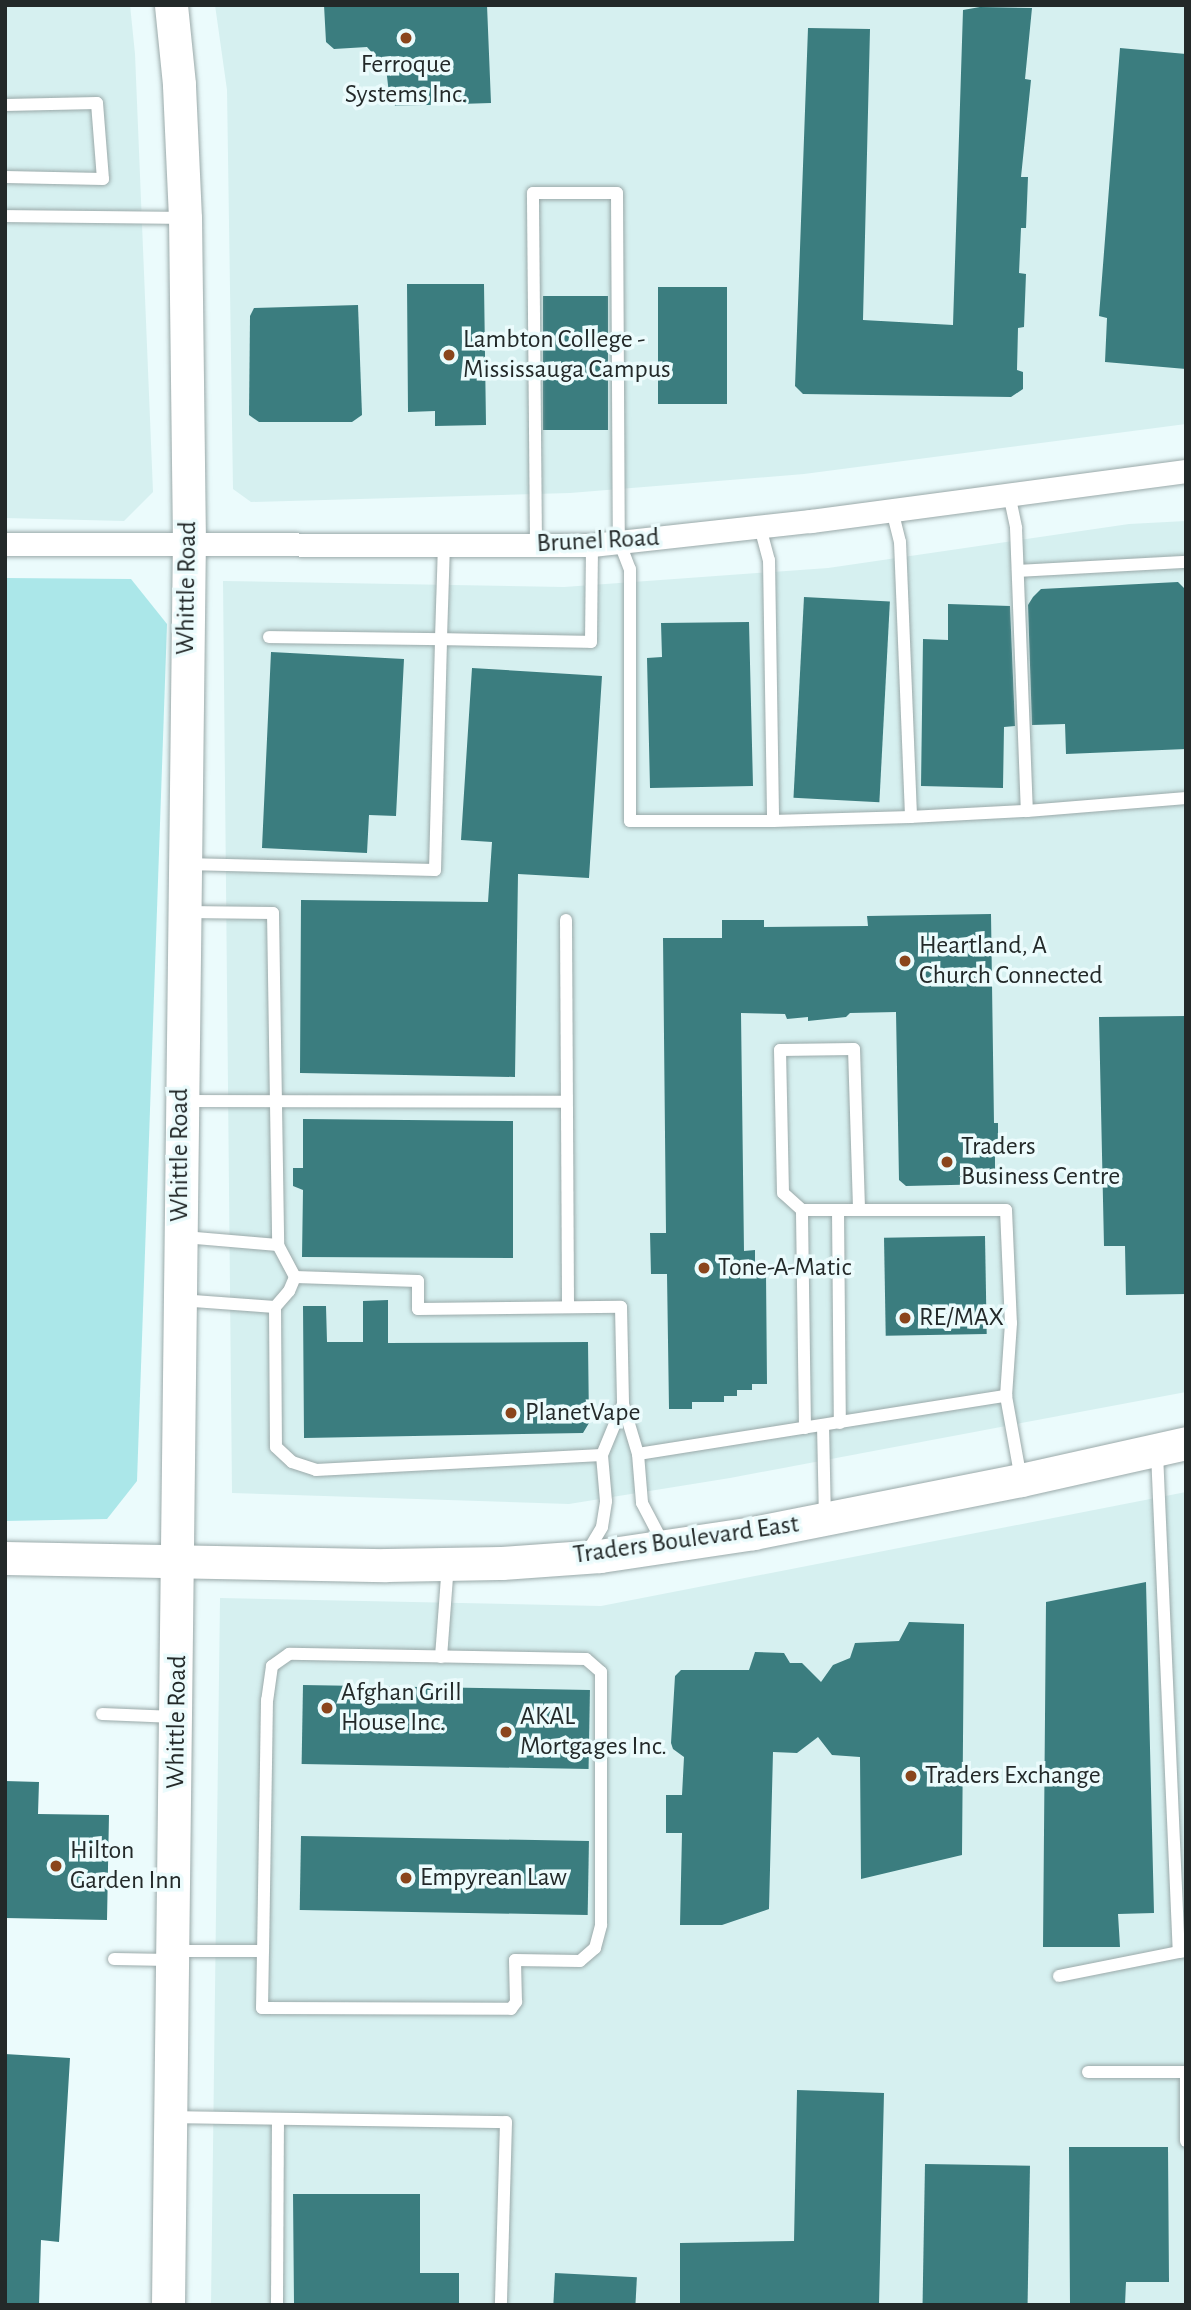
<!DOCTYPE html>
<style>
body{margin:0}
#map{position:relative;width:1191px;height:2310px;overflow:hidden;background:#ebfbfc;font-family:"Alegreya Sans",sans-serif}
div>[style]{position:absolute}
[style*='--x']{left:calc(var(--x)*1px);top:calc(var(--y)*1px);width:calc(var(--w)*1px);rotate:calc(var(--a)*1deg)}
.built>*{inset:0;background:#d6f0f0}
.green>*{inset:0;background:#abe7e9}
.building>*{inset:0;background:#3b7d7f;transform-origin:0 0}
.roads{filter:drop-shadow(0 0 2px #9aa9a9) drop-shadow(0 0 2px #9aa9a9)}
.lane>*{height:12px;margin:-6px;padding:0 6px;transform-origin:6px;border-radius:6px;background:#fff}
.street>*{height:23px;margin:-11.5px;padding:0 11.5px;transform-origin:11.5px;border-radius:11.5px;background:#fff}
.secondary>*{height:33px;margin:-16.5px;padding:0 16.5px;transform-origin:16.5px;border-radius:16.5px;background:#fff}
.dots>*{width:19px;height:19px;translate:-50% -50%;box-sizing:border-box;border:4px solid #ebfbfc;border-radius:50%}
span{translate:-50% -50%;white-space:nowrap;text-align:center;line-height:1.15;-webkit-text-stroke:7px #ebfbfc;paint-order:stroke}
.poi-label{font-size:26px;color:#232929}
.left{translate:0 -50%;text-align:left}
.street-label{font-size:26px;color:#232929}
.frame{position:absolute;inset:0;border:7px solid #232929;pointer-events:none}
</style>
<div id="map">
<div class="built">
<div style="clip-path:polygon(5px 5px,130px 5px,135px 54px,153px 492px,124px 521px,5px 518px)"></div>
<div style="clip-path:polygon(215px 5px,1186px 5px,1186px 424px,804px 474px,570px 493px,251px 502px,233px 489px,227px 90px)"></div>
<div style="clip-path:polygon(1186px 521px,1186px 1392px,730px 1478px,569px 1504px,232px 1493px,223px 581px,564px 587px,828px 568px,1129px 524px)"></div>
<div style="clip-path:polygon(1186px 1492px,1186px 2305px,211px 2305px,220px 1598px,601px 1606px)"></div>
</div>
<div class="green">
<div style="clip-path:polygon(5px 578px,131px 579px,167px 624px,137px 1481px,107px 1519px,5px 1521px)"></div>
</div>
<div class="building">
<div style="clip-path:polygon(324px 5px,487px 5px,491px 103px,396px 106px,390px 102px,386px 68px,367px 47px,334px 49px,326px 42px)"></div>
<div style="clip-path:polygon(980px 7px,1032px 8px,1025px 79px,1031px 80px,1021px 177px,1028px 177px,1026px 228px,1021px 228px,1019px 273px,1026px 274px,1024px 327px,1018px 328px,1017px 370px,1023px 372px,1023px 389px,1011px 397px,803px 394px,795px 386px,808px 28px,870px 29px,863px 320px,953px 325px,963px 10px)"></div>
<div style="clip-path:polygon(1120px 48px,1186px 54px,1186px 369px,1105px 362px,1107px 318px,1099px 316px)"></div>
<div style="clip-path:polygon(407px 284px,484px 284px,486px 425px,435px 426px,435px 411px,408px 412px)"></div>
<div style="left:658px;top:287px;width:69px;height:117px"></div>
<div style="left:608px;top:296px;width:134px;height:65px;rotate:90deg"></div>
<div style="clip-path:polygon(358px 305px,362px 415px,352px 422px,259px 422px,249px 415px,250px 316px,254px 308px)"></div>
<div style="clip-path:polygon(1178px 582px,1186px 590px,1186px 749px,1066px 754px,1065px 724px,1032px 725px,1028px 605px,1033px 597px,1041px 589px)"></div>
<div style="left:804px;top:597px;width:86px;height:201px;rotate:3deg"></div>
<div style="clip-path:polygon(948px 604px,1010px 606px,1015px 726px,1004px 727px,1003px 788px,921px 786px,923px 639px,948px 640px)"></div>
<div style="clip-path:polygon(749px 622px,753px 786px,650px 788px,647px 658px,662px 657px,661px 623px)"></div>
<div style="clip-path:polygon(271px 652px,404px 659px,396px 816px,369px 815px,367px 853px,262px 848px)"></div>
<div style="clip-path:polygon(472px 668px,602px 676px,589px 878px,518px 874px,515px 1077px,300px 1073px,301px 900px,488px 902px,492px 842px,461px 840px)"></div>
<div style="clip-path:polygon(991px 914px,994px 1123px,998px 1123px,998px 1144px,995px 1144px,995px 1184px,906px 1186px,899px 1180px,896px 1012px,850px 1013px,846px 1017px,808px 1021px,808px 1017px,787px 1019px,785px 1014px,741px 1013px,744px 1251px,755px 1250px,755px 1273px,766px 1273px,767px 1384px,752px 1384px,752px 1390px,737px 1390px,737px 1396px,724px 1396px,724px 1402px,692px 1402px,692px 1409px,669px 1409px,667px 1274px,651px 1274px,650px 1233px,666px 1233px,663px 938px,722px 938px,722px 920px,764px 920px,764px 927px,868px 926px,867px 916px)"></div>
<div style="clip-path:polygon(1186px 1016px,1186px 1294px,1126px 1295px,1125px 1246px,1104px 1246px,1099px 1017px)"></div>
<div style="clip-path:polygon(303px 1119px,513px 1121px,513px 1258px,302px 1257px,303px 1190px,293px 1186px,293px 1168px,303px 1168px)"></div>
<div style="left:985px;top:1236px;width:98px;height:101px;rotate:89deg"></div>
<div style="clip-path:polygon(388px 1300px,388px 1343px,588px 1342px,589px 1423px,583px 1433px,304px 1438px,303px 1306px,326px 1306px,327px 1342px,363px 1342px,363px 1301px)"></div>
<div style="clip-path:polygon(1146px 1582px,1154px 1913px,1118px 1914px,1120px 1947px,1043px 1947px,1046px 1602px)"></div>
<div style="clip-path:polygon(909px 1622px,964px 1624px,962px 1855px,861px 1879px,860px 1757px,832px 1755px,818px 1737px,797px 1753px,773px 1752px,769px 1909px,722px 1925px,680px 1925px,682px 1833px,666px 1833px,666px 1795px,682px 1795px,684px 1757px,673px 1749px,671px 1743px,675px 1676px,681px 1670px,749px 1670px,755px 1652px,784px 1653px,790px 1663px,802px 1663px,821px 1682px,833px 1665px,850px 1658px,855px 1643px,899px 1641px)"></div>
<div style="left:303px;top:1685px;width:287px;height:79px;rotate:1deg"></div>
<div style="clip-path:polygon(5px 1781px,39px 1782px,38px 1814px,109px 1815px,107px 1920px,5px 1918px)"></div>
<div style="left:301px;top:1836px;width:288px;height:74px;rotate:1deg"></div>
<div style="clip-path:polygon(5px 2054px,70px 2058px,59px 2242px,41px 2240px,39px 2305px,5px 2305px)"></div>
<div style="clip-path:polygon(797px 2090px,884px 2093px,879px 2305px,680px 2305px,680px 2243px,794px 2241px)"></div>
<div style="clip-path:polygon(1069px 2147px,1168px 2147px,1169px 2282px,1126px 2282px,1125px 2305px,1070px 2305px)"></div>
<div style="left:925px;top:2164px;width:105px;height:141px;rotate:1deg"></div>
<div style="clip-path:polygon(293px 2194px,420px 2194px,420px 2273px,459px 2273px,459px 2305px,294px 2305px)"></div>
<div style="left:555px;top:2273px;width:82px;height:32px;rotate:3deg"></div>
</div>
<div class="roads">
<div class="lane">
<div style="--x:5;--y:105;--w:92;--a:-1.2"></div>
<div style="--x:97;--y:103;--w:76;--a:85.5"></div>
<div style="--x:103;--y:179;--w:98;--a:-178.8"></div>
<div style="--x:5;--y:216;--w:180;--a:0.6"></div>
<div style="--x:1009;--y:494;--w:35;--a:78"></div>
<div style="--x:1016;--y:528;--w:283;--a:87.8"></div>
<div style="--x:1027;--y:811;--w:160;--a:-4.7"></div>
<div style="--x:892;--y:510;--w:33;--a:76"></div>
<div style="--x:900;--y:542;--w:275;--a:87.7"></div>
<div style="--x:911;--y:817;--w:116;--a:-3"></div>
<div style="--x:760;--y:527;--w:34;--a:75"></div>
<div style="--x:769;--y:560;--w:261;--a:89.1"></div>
<div style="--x:536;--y:545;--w:352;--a:-90.5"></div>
<div style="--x:533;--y:193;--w:84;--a:0"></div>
<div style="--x:617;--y:193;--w:348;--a:89.7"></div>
<div style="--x:619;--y:541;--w:30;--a:69"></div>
<div style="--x:630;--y:569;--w:252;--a:90"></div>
<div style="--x:630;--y:821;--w:143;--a:0"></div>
<div style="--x:773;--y:821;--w:138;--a:-1.7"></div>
<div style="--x:1018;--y:571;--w:168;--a:-3.1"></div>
<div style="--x:269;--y:637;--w:172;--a:0.7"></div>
<div style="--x:441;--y:639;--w:94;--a:-88.2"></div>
<div style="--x:185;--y:864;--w:250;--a:1.4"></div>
<div style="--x:435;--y:870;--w:231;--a:-88.5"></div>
<div style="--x:441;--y:639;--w:150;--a:1.1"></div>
<div style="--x:591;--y:642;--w:97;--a:-89.4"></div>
<div style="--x:186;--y:912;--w:87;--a:0.7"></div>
<div style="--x:273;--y:913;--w:332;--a:89.1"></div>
<div style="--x:278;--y:1245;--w:36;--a:62"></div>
<div style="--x:295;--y:1277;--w:15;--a:113"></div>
<div style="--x:289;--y:1291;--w:21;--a:131"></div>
<div style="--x:275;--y:1307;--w:140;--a:89.6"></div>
<div style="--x:276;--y:1447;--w:22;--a:43"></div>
<div style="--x:292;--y:1462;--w:25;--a:18"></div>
<div style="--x:316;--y:1470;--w:286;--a:-3"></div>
<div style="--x:602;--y:1455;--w:55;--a:-67.6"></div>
<div style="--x:623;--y:1404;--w:52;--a:73.3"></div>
<div style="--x:638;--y:1454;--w:373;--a:-9"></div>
<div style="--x:1006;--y:1396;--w:84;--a:79.8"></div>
<div style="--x:566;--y:920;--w:387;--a:89.7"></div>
<div style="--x:184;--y:1101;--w:382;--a:0.1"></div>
<div style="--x:802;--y:1210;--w:25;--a:-138"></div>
<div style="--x:783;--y:1193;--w:143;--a:-91.2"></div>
<div style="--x:780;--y:1050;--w:74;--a:-0.8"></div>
<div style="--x:854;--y:1049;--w:161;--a:88.2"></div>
<div style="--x:838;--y:1210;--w:213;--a:89.5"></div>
<div style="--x:184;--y:1237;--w:94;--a:4.9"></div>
<div style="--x:295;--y:1277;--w:123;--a:1.9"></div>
<div style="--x:418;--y:1281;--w:28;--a:90"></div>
<div style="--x:418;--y:1309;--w:203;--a:-0.6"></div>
<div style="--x:621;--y:1307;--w:97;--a:88.8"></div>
<div style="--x:180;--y:1300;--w:95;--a:4.2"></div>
<div style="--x:823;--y:1425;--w:94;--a:88.8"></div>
<div style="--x:805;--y:1428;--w:218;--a:-90.8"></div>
<div style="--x:802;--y:1210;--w:204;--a:0"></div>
<div style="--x:1006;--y:1210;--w:113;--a:87.5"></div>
<div style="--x:1011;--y:1323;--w:73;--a:93.9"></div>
<div style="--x:1157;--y:1453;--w:499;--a:87.5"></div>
<div style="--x:1179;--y:1952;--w:7;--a:-8"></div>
<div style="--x:638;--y:1454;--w:49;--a:85.3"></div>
<div style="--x:642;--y:1503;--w:45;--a:62.3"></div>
<div style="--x:586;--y:1554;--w:31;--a:-59"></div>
<div style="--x:602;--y:1527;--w:26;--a:-81"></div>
<div style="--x:606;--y:1501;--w:46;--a:-95"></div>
<div style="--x:441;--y:1657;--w:93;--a:-85.7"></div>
<div style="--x:102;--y:1714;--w:73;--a:2.4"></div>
<div style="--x:174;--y:1951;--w:89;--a:0"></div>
<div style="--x:263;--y:1951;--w:57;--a:91"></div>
<div style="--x:262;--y:2008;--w:249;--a:0.2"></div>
<div style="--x:511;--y:2009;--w:9;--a:-54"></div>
<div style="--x:516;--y:2002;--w:42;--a:-91.4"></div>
<div style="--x:515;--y:1960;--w:65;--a:0.9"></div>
<div style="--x:580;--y:1961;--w:20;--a:-41"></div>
<div style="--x:595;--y:1948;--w:24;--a:-75"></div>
<div style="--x:601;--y:1925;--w:253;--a:-90"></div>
<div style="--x:601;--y:1672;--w:20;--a:-139"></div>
<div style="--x:586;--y:1659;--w:297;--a:-179"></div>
<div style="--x:289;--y:1654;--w:21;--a:145"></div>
<div style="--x:272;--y:1666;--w:34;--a:98"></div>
<div style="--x:267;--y:1700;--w:251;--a:90.9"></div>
<div style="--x:114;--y:1959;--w:56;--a:1"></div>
<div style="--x:1059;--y:1976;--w:122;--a:-11.3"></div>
<div style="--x:1088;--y:2072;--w:96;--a:0"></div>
<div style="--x:1186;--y:2072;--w:69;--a:90"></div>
<div style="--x:172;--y:2117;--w:334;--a:0.9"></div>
<div style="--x:506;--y:2122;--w:183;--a:91.6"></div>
<div style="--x:277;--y:2305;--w:186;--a:-89.7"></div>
</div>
<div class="street">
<div style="--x:5;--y:544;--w:587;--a:0.1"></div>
<div style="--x:592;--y:545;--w:220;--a:-6.3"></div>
<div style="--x:811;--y:521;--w:378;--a:-7.6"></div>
</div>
<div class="secondary">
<div style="--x:5;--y:1558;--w:381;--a:1.1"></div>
<div style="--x:386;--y:1565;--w:116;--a:-1"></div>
<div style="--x:502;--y:1563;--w:98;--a:-4.1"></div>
<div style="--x:600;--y:1556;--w:155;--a:-8.5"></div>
<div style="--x:753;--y:1533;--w:273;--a:-11.2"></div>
<div style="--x:1021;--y:1480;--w:169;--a:-12.6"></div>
<div style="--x:168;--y:2305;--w:1761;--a:-89.32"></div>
<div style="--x:189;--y:544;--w:326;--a:-90.7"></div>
<div style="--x:185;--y:218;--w:134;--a:-92.6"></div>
<div style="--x:179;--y:84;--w:79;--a:-95.8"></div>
</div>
</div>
<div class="dots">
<div style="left:406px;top:38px;background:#8a451c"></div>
<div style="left:449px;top:355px;background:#8a451c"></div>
<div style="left:905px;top:961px;background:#8a451c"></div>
<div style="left:947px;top:1162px;background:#8a451c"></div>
<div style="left:704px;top:1268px;background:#8a451c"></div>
<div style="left:905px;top:1318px;background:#8a451c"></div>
<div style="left:511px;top:1413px;background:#8a451c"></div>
<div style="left:327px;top:1708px;background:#8a451c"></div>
<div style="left:506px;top:1732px;background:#8a451c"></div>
<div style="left:911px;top:1776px;background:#8a451c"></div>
<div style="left:56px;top:1866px;background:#8a451c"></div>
<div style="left:406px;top:1878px;background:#8a451c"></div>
</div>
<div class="poi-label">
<span style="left:406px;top:80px">Ferroque<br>Systems Inc.</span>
<span class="left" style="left:463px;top:355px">Lambton College -<br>Mississauga Campus</span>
<span class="left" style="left:919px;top:961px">Heartland, A<br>Church Connected</span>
<span class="left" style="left:961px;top:1162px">Traders<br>Business Centre</span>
<span class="left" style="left:718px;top:1268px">Tone-A-Matic</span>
<span class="left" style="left:919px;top:1318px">RE/MAX</span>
<span class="left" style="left:525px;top:1413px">PlanetVape</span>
<span class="left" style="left:341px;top:1708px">Afghan Grill<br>House Inc.</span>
<span class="left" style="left:520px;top:1732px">AKAL<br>Mortgages Inc.</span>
<span class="left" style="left:925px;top:1776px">Traders Exchange</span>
<span class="left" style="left:70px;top:1866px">Hilton<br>Garden Inn</span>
<span class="left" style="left:420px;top:1878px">Empyrean Law</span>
</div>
<div class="street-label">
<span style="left:598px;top:541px;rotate:-3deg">Brunel Road</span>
<span style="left:187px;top:588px;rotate:-89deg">Whittle Road</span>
<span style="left:180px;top:1155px;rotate:-90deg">Whittle Road</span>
<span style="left:686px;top:1540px;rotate:-8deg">Traders Boulevard East</span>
<span style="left:177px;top:1722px;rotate:-89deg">Whittle Road</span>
</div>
<div class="frame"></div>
</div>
